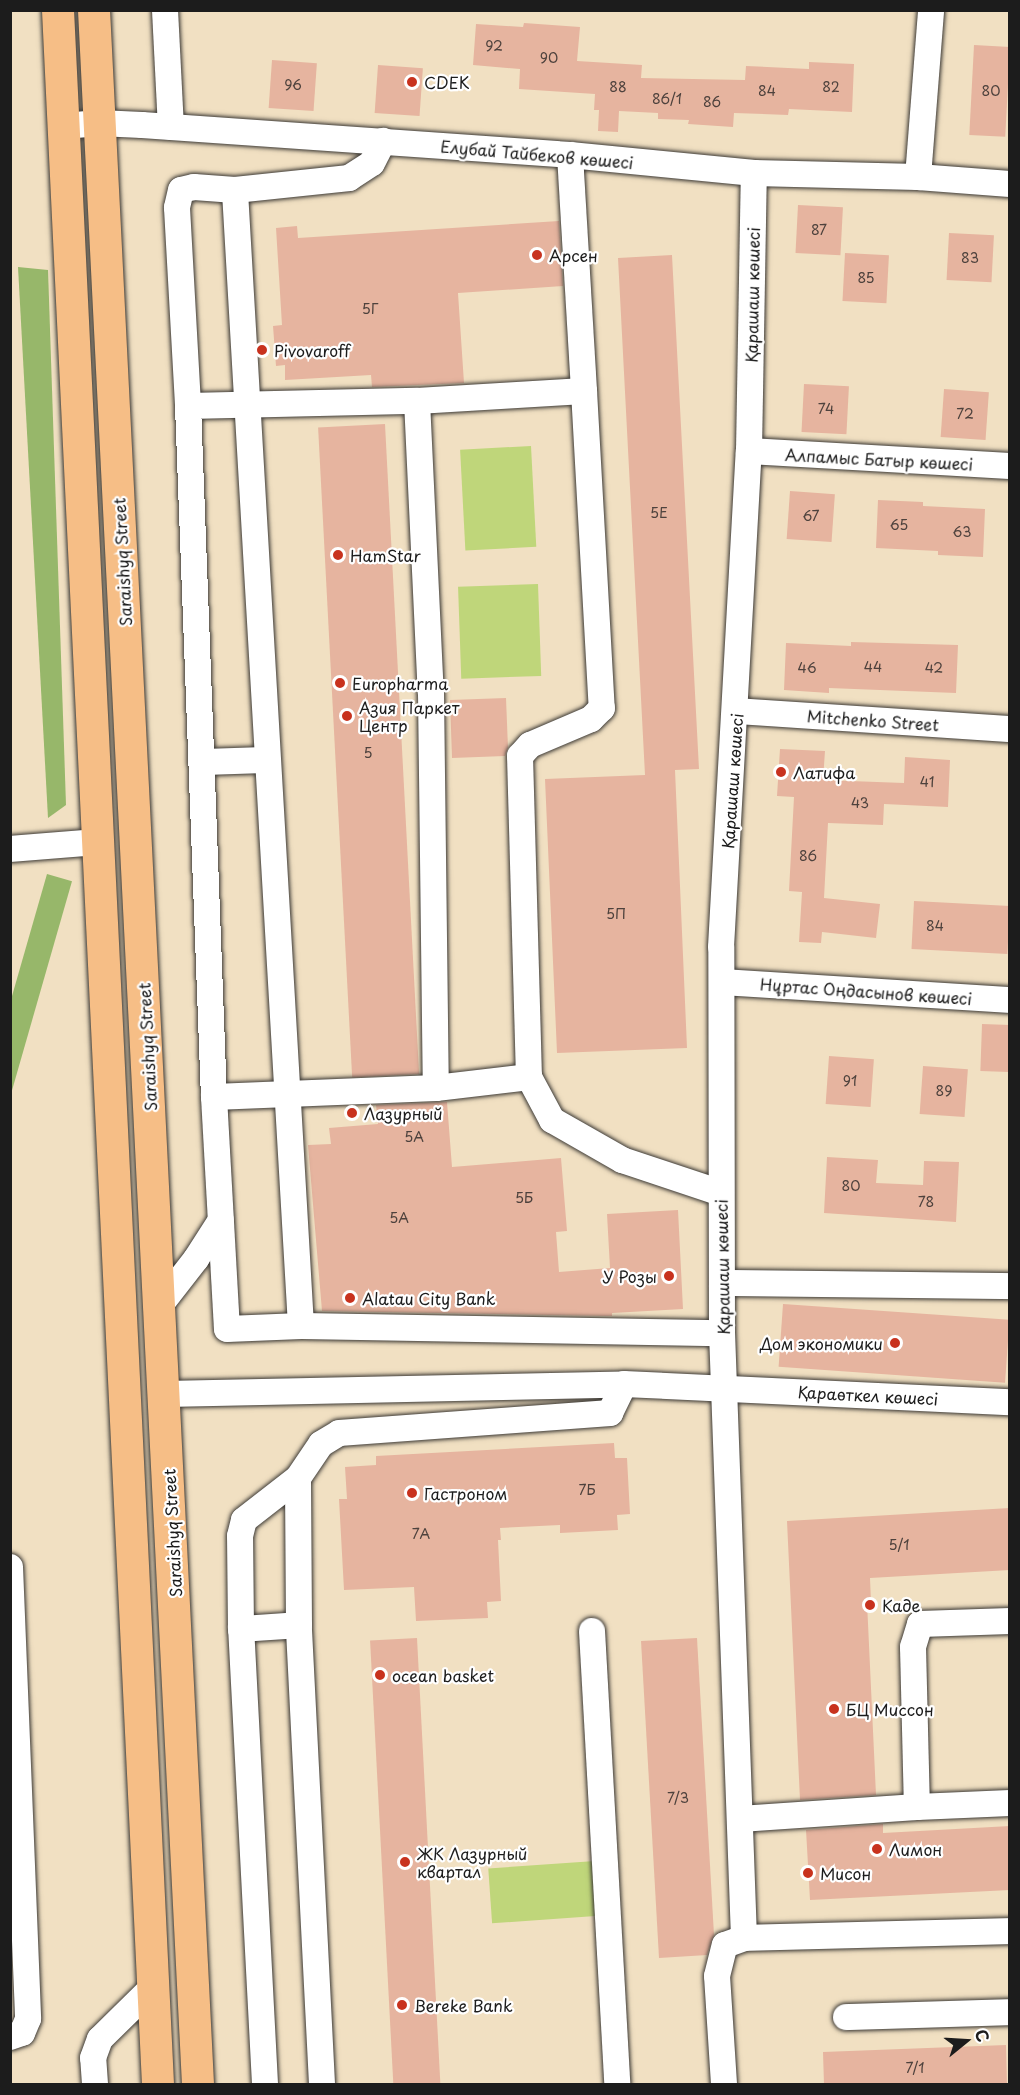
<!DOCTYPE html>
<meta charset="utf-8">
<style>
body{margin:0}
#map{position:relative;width:1020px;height:2095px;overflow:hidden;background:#f1e0c2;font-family:"Playpen Sans",sans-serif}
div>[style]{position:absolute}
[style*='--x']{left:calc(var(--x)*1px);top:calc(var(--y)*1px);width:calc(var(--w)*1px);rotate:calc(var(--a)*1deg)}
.green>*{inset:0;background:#bfd67a;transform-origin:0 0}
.forest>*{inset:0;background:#97b76a;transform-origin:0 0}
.building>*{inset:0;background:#e6b49f;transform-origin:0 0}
.roads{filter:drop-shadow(0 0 2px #3c3935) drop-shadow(0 0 2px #3c3935)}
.minor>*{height:26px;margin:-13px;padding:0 13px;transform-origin:13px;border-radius:13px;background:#fff}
.major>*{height:32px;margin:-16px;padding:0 16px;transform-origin:16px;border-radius:16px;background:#f6be86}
.dots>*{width:16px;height:16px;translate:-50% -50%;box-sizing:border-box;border:3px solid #fff;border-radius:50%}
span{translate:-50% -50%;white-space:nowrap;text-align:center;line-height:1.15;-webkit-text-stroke:4.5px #fff;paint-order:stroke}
.number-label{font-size:14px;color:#4e423d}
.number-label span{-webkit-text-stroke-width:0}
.poi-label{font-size:16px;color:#1c1c1c}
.left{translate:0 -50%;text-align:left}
.right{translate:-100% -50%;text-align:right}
.street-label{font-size:16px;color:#1c1c1c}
.frame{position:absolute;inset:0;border:12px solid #1c1c1c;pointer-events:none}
.north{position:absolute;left:936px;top:2011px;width:60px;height:60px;-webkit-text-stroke:4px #fff;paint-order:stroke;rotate:72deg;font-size:16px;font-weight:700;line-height:24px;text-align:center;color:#1c1c1c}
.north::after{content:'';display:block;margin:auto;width:21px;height:27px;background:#1c1c1c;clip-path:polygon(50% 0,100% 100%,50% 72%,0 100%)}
</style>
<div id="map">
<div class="green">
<div style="left:531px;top:446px;width:101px;height:71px;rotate:87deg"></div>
<div style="left:538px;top:584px;width:92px;height:80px;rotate:88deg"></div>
<div style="left:595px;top:1861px;width:55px;height:107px;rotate:86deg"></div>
</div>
<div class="forest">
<div style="clip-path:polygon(18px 267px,48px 270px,66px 805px,48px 818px)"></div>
<div style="left:47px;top:874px;width:26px;height:739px;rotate:16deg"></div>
</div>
<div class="building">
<div style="clip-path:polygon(524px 23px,580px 27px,577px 61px,642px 65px,641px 78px,745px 80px,746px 66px,809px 69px,809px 62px,854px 64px,852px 112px,789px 109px,788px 115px,734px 113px,733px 127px,688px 124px,689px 120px,658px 119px,658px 113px,619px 111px,618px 132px,598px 131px,599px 110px,594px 110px,595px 94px,519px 89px,520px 69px,473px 65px,476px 24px,523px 27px)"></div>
<div style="left:974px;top:45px;width:36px;height:90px;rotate:3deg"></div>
<div style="left:272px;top:60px;width:45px;height:48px;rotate:4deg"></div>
<div style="left:378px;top:65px;width:45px;height:48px;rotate:4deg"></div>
<div style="left:798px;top:205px;width:45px;height:48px;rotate:3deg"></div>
<div style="clip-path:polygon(559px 221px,563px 286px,458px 293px,464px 383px,372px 387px,371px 375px,285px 380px,285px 365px,276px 366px,273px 326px,282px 325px,276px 228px,297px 226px,298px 238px)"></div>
<div style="left:949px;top:233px;width:45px;height:47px;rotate:3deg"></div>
<div style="left:845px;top:253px;width:44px;height:48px;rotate:3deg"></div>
<div style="clip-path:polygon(672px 255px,699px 769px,675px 770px,687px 1048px,557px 1053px,545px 779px,645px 775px,618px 258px)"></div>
<div style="left:804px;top:384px;width:45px;height:48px;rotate:3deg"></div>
<div style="left:944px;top:389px;width:45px;height:48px;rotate:4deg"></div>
<div style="left:385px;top:424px;width:651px;height:67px;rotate:87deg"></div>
<div style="left:790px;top:491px;width:45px;height:48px;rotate:4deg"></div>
<div style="clip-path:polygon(878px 500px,923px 502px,923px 506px,985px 509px,983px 557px,938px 555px,938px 551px,876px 548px)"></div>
<div style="clip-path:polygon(851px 642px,958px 645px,956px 693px,829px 688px,829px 693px,784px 690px,786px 643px,851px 646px)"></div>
<div style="clip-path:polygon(506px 698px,508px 748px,505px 756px,452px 758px,450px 700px)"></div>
<div style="clip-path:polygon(780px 749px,825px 751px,823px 780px,904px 783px,905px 757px,950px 760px,948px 807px,884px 804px,883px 825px,828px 823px,824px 898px,880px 904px,876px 938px,822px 932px,821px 943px,799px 942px,802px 892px,789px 891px,794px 797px,777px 796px)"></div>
<div style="left:914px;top:901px;width:96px;height:48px;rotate:3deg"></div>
<div style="left:982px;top:1024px;width:28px;height:47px;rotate:2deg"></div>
<div style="left:829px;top:1056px;width:45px;height:48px;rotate:4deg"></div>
<div style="left:923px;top:1066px;width:45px;height:48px;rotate:4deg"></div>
<div style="clip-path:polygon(447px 1102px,452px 1167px,561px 1158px,567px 1231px,556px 1232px,559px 1272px,610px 1268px,607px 1214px,678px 1210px,683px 1309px,612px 1313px,612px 1316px,606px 1316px,322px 1311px,308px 1145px,331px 1144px,329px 1128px,378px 1124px,376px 1105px)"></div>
<div style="clip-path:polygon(827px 1157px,878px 1160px,876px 1183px,923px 1185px,924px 1161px,959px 1162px,956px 1222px,824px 1213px)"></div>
<div style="left:783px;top:1304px;width:227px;height:63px;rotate:4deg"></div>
<div style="clip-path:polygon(614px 1443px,615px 1458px,627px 1458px,630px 1514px,617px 1515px,618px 1530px,560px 1533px,560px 1525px,500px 1528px,501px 1540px,498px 1540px,501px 1601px,487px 1602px,488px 1618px,416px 1621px,414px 1587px,344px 1590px,339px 1499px,347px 1499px,345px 1467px,376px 1465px,376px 1456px)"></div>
<div style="clip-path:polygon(1010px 1508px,1010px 1570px,870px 1578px,871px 1602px,867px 1602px,876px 1795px,800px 1800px,787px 1521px)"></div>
<div style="left:417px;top:1638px;width:448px;height:47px;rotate:87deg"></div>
<div style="clip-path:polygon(697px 1638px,714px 1935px,707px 1955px,659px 1958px,641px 1641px)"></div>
<div style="clip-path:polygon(883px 1824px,883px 1833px,1010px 1826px,1010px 1890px,810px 1900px,806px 1830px)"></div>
<div style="clip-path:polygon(1006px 2045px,1007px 2085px,824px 2085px,823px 2052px)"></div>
</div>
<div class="roads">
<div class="minor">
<div style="--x:165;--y:10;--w:117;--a:87.1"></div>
<div style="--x:64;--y:126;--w:35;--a:-5"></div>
<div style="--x:99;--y:123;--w:43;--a:2.7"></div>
<div style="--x:142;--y:125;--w:429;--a:4"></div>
<div style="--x:570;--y:155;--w:185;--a:5.6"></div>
<div style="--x:754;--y:173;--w:164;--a:1.4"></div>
<div style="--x:918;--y:177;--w:92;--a:4.4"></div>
<div style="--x:570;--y:155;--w:236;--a:86.6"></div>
<div style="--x:918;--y:177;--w:168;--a:-85.5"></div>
<div style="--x:235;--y:190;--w:41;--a:-175.8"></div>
<div style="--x:194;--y:187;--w:13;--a:167"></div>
<div style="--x:181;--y:190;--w:18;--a:103"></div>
<div style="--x:177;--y:208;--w:198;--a:86.8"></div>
<div style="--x:188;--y:406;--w:691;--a:87.85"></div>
<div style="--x:214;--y:1097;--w:232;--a:86.8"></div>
<div style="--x:227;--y:1329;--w:74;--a:-2.3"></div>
<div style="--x:301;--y:1326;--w:1138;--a:-93.33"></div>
<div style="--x:235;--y:190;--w:115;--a:-6"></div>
<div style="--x:349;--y:178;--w:27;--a:-33"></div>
<div style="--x:372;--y:163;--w:25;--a:-63"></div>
<div style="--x:417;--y:401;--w:292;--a:87.3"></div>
<div style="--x:431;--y:693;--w:395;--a:89.3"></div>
<div style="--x:188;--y:406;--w:229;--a:-1.3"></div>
<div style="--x:417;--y:401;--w:167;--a:-3.4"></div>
<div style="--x:584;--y:391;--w:318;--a:86.8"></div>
<div style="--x:602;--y:708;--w:16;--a:135"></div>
<div style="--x:591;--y:719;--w:66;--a:156.9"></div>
<div style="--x:530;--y:745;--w:15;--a:132"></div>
<div style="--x:520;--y:756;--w:321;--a:88.4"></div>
<div style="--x:749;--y:451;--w:261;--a:3.3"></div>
<div style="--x:736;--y:711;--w:275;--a:3.8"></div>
<div style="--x:202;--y:762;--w:65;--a:-1.8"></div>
<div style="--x:10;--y:849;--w:87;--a:-4.6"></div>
<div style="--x:723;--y:982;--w:288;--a:3.6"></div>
<div style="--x:214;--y:1097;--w:222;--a:-2.3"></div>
<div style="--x:436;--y:1088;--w:94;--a:-6.7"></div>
<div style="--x:529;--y:1077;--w:49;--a:61.9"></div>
<div style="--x:552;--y:1120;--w:81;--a:29.7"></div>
<div style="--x:622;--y:1160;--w:104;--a:18.4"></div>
<div style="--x:722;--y:1283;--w:288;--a:0.6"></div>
<div style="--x:161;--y:1304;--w:57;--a:-52.1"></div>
<div style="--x:196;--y:1259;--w:46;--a:-57.3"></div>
<div style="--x:301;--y:1326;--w:421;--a:1"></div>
<div style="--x:165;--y:1394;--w:459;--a:-1.2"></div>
<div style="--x:624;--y:1384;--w:386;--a:2.7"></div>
<div style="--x:10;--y:1567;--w:452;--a:87.7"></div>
<div style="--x:28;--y:2019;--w:15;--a:113"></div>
<div style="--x:22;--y:2033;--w:13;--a:162"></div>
<div style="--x:1010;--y:1621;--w:90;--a:178.1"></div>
<div style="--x:920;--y:1624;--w:24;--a:107"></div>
<div style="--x:913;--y:1647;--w:160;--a:88.6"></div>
<div style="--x:917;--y:1807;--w:93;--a:-2.5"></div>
<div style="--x:241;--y:1629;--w:58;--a:-3.9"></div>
<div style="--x:592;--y:1631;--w:454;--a:86.8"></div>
<div style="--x:740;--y:1819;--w:177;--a:-3.9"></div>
<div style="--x:744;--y:1938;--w:605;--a:-92.08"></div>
<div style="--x:722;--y:1333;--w:386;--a:-90.1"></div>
<div style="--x:721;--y:947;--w:497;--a:-86.8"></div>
<div style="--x:749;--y:451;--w:278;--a:-89"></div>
<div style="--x:846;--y:2017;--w:164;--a:-1.7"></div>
<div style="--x:95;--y:2084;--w:26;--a:-94"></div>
<div style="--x:93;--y:2058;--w:20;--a:-70"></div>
<div style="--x:100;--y:2039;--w:74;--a:-44.5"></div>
<div style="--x:265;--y:2084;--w:456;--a:-93"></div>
<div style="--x:241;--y:1629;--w:93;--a:-90.6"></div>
<div style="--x:240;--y:1536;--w:16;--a:-76"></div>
<div style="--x:244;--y:1520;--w:68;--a:-37.9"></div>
<div style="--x:322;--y:2084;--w:460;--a:-92.9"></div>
<div style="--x:299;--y:1625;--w:147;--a:-90.4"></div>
<div style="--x:298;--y:1478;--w:41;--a:-55.9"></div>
<div style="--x:321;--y:1444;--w:21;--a:-31"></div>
<div style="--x:339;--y:1433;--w:272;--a:-4.2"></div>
<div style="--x:610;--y:1413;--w:32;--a:-64"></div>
<div style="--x:724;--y:2084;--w:108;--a:-93.7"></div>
<div style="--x:717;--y:1976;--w:32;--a:-76"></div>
<div style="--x:725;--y:1945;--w:20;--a:-20"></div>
<div style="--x:744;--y:1938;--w:266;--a:-1.5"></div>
</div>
<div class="major">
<div style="--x:58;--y:10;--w:2076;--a:87.24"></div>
<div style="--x:94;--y:10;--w:2077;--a:87.13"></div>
</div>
</div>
<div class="dots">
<div style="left:412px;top:82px;background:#c8321e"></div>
<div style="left:537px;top:255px;background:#c8321e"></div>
<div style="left:262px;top:350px;background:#c8321e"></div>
<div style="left:338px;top:555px;background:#c8321e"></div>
<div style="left:340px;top:683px;background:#c8321e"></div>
<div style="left:347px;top:716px;background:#c8321e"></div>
<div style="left:781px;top:772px;background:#c8321e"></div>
<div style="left:352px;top:1113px;background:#c8321e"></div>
<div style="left:669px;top:1276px;background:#c8321e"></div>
<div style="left:350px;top:1298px;background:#c8321e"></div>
<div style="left:895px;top:1343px;background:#c8321e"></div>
<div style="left:412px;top:1493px;background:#c8321e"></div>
<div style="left:870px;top:1605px;background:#c8321e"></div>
<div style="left:380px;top:1675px;background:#c8321e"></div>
<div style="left:834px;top:1709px;background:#c8321e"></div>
<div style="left:877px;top:1849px;background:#c8321e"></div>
<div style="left:405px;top:1862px;background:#c8321e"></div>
<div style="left:808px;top:1873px;background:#c8321e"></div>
<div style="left:402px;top:2005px;background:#c8321e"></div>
</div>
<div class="number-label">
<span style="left:494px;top:46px">92</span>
<span style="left:549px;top:58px">90</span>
<span style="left:293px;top:85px">96</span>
<span style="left:618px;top:87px">88</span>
<span style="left:831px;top:87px">82</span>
<span style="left:767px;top:91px">84</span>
<span style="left:991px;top:91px">80</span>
<span style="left:667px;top:99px">86/1</span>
<span style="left:712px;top:102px">86</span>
<span style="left:819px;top:230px">87</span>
<span style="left:970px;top:258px">83</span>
<span style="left:866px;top:278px">85</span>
<span style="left:370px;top:309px">5Г</span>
<span style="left:826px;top:409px">74</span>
<span style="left:965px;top:414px">72</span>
<span style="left:659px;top:513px">5Е</span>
<span style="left:811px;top:516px">67</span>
<span style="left:899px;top:525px">65</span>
<span style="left:962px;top:532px">63</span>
<span style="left:873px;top:667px">44</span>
<span style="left:807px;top:668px">46</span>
<span style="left:934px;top:668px">42</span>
<span style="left:368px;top:753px">5</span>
<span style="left:927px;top:782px">41</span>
<span style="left:860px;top:803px">43</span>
<span style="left:808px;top:856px">86</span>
<span style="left:616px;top:914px">5П</span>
<span style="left:935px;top:926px">84</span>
<span style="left:850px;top:1081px">91</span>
<span style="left:944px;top:1091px">89</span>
<span style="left:414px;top:1137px">5А</span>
<span style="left:851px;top:1186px">80</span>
<span style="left:524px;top:1198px">5Б</span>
<span style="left:926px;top:1202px">78</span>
<span style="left:399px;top:1218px">5А</span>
<span style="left:587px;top:1490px">7Б</span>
<span style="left:421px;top:1534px">7А</span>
<span style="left:899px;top:1545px">5/1</span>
<span style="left:678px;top:1798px">7/3</span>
<span style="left:915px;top:2068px">7/1</span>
</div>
<div class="poi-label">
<span class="left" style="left:424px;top:82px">CDEK</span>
<span class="left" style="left:549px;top:255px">Арсен</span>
<span class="left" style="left:274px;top:350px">Pivovaroff</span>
<span class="left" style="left:350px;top:555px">HamStar</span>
<span class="left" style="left:352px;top:683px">Europharma</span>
<span class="left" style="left:359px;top:716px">Азия Паркет<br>Центр</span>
<span class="left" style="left:793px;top:772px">Латифа</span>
<span class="left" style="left:364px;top:1113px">Лазурный</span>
<span class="right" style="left:657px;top:1276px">У Розы</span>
<span class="left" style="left:362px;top:1298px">Alatau City Bank</span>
<span class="right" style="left:883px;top:1343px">Дом экономики</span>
<span class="left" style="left:424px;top:1493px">Гастроном</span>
<span class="left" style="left:882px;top:1605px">Каде</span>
<span class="left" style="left:392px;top:1675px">ocean basket</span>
<span class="left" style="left:846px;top:1709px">БЦ Миссон</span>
<span class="left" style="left:889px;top:1849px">Лимон</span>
<span class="left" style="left:417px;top:1862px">ЖК Лазурный<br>квартал</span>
<span class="left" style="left:820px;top:1873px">Мисон</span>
<span class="left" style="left:414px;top:2005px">Bereke Bank</span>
</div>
<div class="street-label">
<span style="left:537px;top:154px;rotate:5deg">Елубай Тайбеков көшесі</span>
<span style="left:752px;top:295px;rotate:-89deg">Қарашаш көшесі</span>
<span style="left:879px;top:459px;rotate:3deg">Алпамыс Батыр көшесі</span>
<span style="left:122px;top:562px;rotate:-93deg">Saraishyq Street</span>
<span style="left:873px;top:720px;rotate:4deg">Mitchenko Street</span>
<span style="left:732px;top:781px;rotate:-86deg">Қарашаш көшесі</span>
<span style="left:866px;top:991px;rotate:4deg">Нұртас Оңдасынов көшесі</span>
<span style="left:147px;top:1047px;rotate:-93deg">Saraishyq Street</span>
<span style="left:722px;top:1267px;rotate:-91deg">Қарашаш көшесі</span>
<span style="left:868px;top:1395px;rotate:3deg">Қараөткел көшесі</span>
<span style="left:172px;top:1533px;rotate:-93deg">Saraishyq Street</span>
</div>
<div class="frame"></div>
<div class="north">С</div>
</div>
